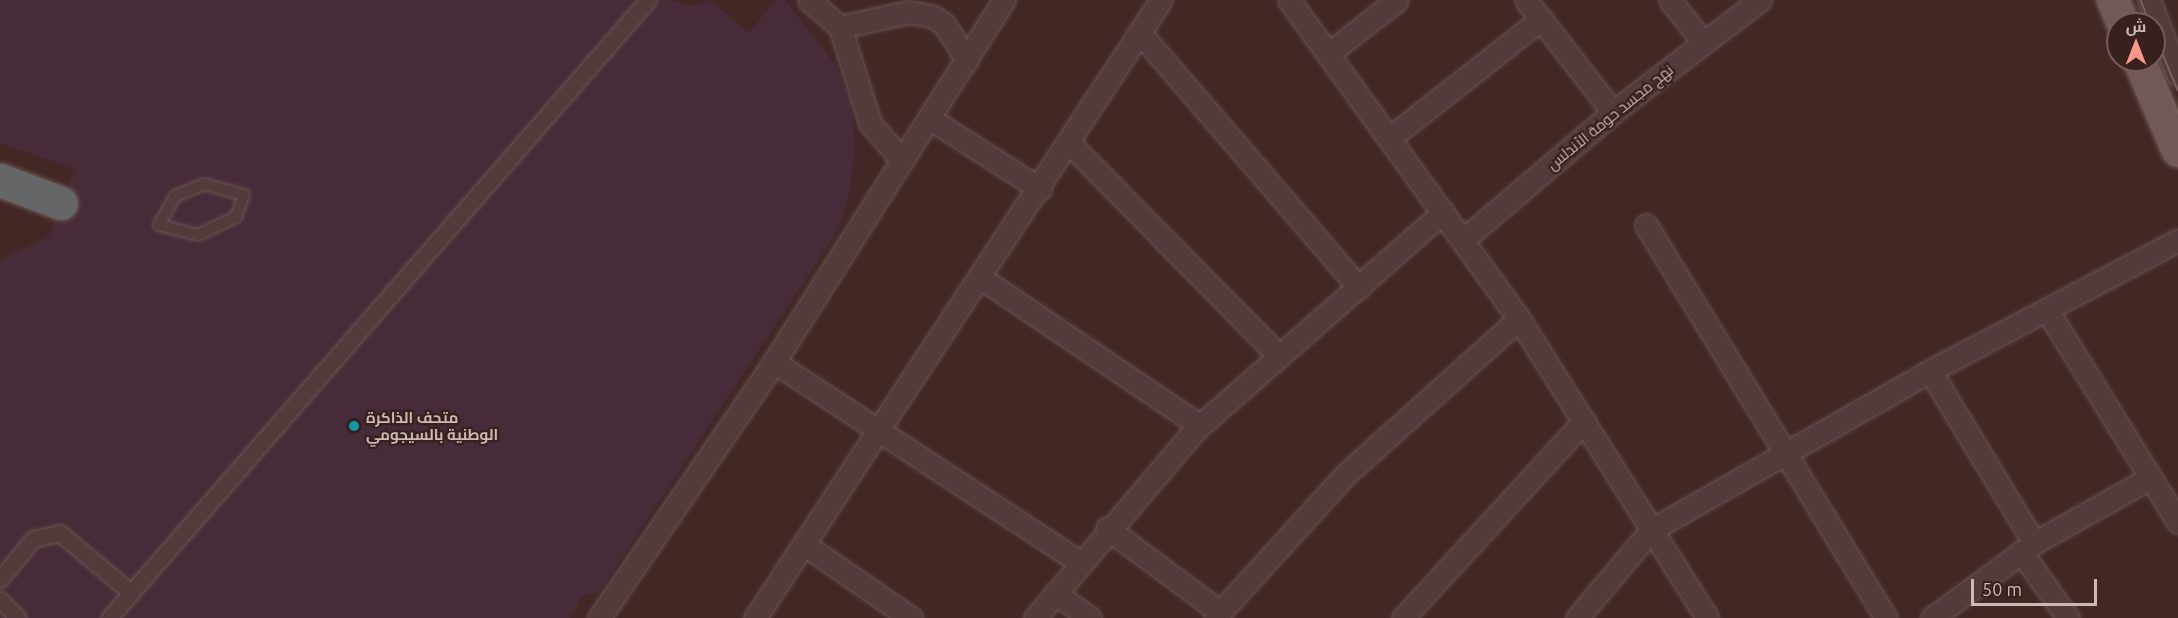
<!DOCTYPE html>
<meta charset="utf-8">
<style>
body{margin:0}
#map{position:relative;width:2178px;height:618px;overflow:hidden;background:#422725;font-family:Ubuntu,Cairo,sans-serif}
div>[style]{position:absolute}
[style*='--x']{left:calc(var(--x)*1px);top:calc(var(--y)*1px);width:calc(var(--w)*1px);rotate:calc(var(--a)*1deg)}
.green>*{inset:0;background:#482b38}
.roads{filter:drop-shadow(0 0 2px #695451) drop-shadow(0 0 2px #695451)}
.service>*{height:10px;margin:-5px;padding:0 5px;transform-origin:5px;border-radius:5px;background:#523b3a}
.pedestrian>*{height:15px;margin:-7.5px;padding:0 7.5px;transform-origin:7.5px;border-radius:7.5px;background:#523b3a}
.minor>*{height:21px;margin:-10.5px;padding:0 10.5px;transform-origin:10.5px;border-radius:10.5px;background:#523b3a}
.primary>*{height:32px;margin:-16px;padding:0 16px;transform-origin:16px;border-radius:16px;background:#725958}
.trunk>*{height:33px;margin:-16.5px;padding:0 16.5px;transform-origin:16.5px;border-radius:16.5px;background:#646668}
.tram>*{height:1.5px;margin:-0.75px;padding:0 0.75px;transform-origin:0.75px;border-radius:0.75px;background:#795e5c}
.dots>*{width:16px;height:16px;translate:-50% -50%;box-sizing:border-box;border:3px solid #37201e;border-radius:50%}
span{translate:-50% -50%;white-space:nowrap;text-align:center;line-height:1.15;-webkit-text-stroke:4.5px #37201e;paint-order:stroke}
.street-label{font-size:15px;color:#ccb9b6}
.poi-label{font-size:15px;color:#ccb9b6;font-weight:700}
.left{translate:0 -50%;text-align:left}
.north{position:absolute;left:2106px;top:12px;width:60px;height:60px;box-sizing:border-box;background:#37201e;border:2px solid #735d5b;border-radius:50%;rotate:0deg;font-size:16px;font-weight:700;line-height:24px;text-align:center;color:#ccb9b6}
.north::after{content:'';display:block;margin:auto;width:21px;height:27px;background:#fb988c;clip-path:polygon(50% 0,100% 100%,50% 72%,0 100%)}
.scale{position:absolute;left:1971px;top:579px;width:126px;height:27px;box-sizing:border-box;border:3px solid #ccb9b6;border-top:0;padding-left:8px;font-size:18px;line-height:21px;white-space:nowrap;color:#ccb9b6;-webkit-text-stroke:4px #37201e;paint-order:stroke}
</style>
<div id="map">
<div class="green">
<div style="clip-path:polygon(0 0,667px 0,691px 6px,711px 0,748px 33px,777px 0,785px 0,836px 65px,851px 103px,855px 146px,849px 195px,839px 229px,599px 592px,583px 595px,570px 618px,0 618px,0 260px,49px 236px,74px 169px,0 143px)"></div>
</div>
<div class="roads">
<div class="service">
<div style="--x:204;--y:184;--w:41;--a:15.4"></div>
<div style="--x:244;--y:195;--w:23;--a:110"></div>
<div style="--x:236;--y:217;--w:42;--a:154.7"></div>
<div style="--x:198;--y:235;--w:40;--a:-165.6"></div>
<div style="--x:159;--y:225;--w:33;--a:-61"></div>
<div style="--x:175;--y:196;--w:31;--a:-22"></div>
</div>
<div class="pedestrian">
<div style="--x:0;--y:579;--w:52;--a:-50.5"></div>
<div style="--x:33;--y:539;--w:28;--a:-13"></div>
<div style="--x:60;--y:533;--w:93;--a:40.2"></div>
<div style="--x:0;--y:600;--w:25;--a:45"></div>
<div style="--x:109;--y:618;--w:820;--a:-48.91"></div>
</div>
<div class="minor">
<div style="--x:809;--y:0;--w:41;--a:41.1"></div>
<div style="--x:840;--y:27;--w:101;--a:72.6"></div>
<div style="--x:870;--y:123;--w:46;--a:49.4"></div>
<div style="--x:1289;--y:0;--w:393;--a:54.2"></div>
<div style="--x:1519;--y:319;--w:353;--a:57.8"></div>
<div style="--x:1526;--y:0;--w:142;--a:52.2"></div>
<div style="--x:1670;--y:0;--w:53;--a:51.8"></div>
<div style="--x:2149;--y:0;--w:80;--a:68.9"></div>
<div style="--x:840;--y:27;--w:71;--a:-12.3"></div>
<div style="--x:909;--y:12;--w:23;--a:10"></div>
<div style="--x:932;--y:16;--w:14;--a:34"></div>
<div style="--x:944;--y:24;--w:43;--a:57.4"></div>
<div style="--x:1140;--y:33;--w:336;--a:49.3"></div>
<div style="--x:1329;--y:53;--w:86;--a:-37.9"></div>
<div style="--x:929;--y:118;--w:132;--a:32.6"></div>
<div style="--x:1391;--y:137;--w:191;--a:-38.2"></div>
<div style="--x:1070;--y:144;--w:298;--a:45.4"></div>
<div style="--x:1646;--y:225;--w:460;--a:58.6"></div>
<div style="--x:1464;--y:239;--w:196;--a:-40.4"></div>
<div style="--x:1613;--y:112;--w:185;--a:-37.3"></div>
<div style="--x:981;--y:278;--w:263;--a:34"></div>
<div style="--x:2047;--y:310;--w:249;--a:58.3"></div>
<div style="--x:774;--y:362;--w:363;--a:33.2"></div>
<div style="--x:1930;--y:371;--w:201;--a:58.8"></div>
<div style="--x:1107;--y:528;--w:141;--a:36.6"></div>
<div style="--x:805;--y:545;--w:129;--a:34.6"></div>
<div style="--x:2021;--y:552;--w:81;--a:54.5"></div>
<div style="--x:1055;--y:593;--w:43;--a:35.5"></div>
<div style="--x:599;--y:618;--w:310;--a:-55.6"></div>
<div style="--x:774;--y:362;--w:429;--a:-57.6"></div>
<div style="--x:755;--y:618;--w:739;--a:-56.7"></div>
<div style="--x:1035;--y:618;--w:247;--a:-49.6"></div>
<div style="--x:1195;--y:430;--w:330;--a:-41.3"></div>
<div style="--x:1215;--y:618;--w:195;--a:-47.7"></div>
<div style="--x:1346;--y:474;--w:232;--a:-41.9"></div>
<div style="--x:1403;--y:618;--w:268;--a:-47.4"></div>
<div style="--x:1577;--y:618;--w:115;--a:-49.9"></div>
<div style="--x:1651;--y:530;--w:321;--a:-29.7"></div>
<div style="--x:1930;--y:371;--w:280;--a:-27.8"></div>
<div style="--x:1932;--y:618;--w:127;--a:-36.3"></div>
<div style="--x:2034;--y:543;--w:133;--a:-29.3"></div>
</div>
<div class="primary">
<div style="--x:2113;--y:0;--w:26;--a:67"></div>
<div style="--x:2139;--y:60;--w:99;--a:66.8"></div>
</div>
<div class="trunk">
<div style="--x:0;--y:180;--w:65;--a:20.7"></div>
</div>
</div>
<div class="tram">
<div style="--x:2141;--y:0;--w:26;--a:69"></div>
<div style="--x:2154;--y:33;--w:62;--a:67.2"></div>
<div style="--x:2164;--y:81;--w:34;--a:66"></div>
</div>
<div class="dots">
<div style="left:354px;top:426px;background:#0f9aa8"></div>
</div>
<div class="street-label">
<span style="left:1610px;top:117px;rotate:-39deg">نهج مجسد حومة الأندلس</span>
</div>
<div class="poi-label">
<span class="left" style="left:366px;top:426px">متحف الذاكرة<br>الوطنية بالسيجومي</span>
</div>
<div class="north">ش</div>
<div class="scale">50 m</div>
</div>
